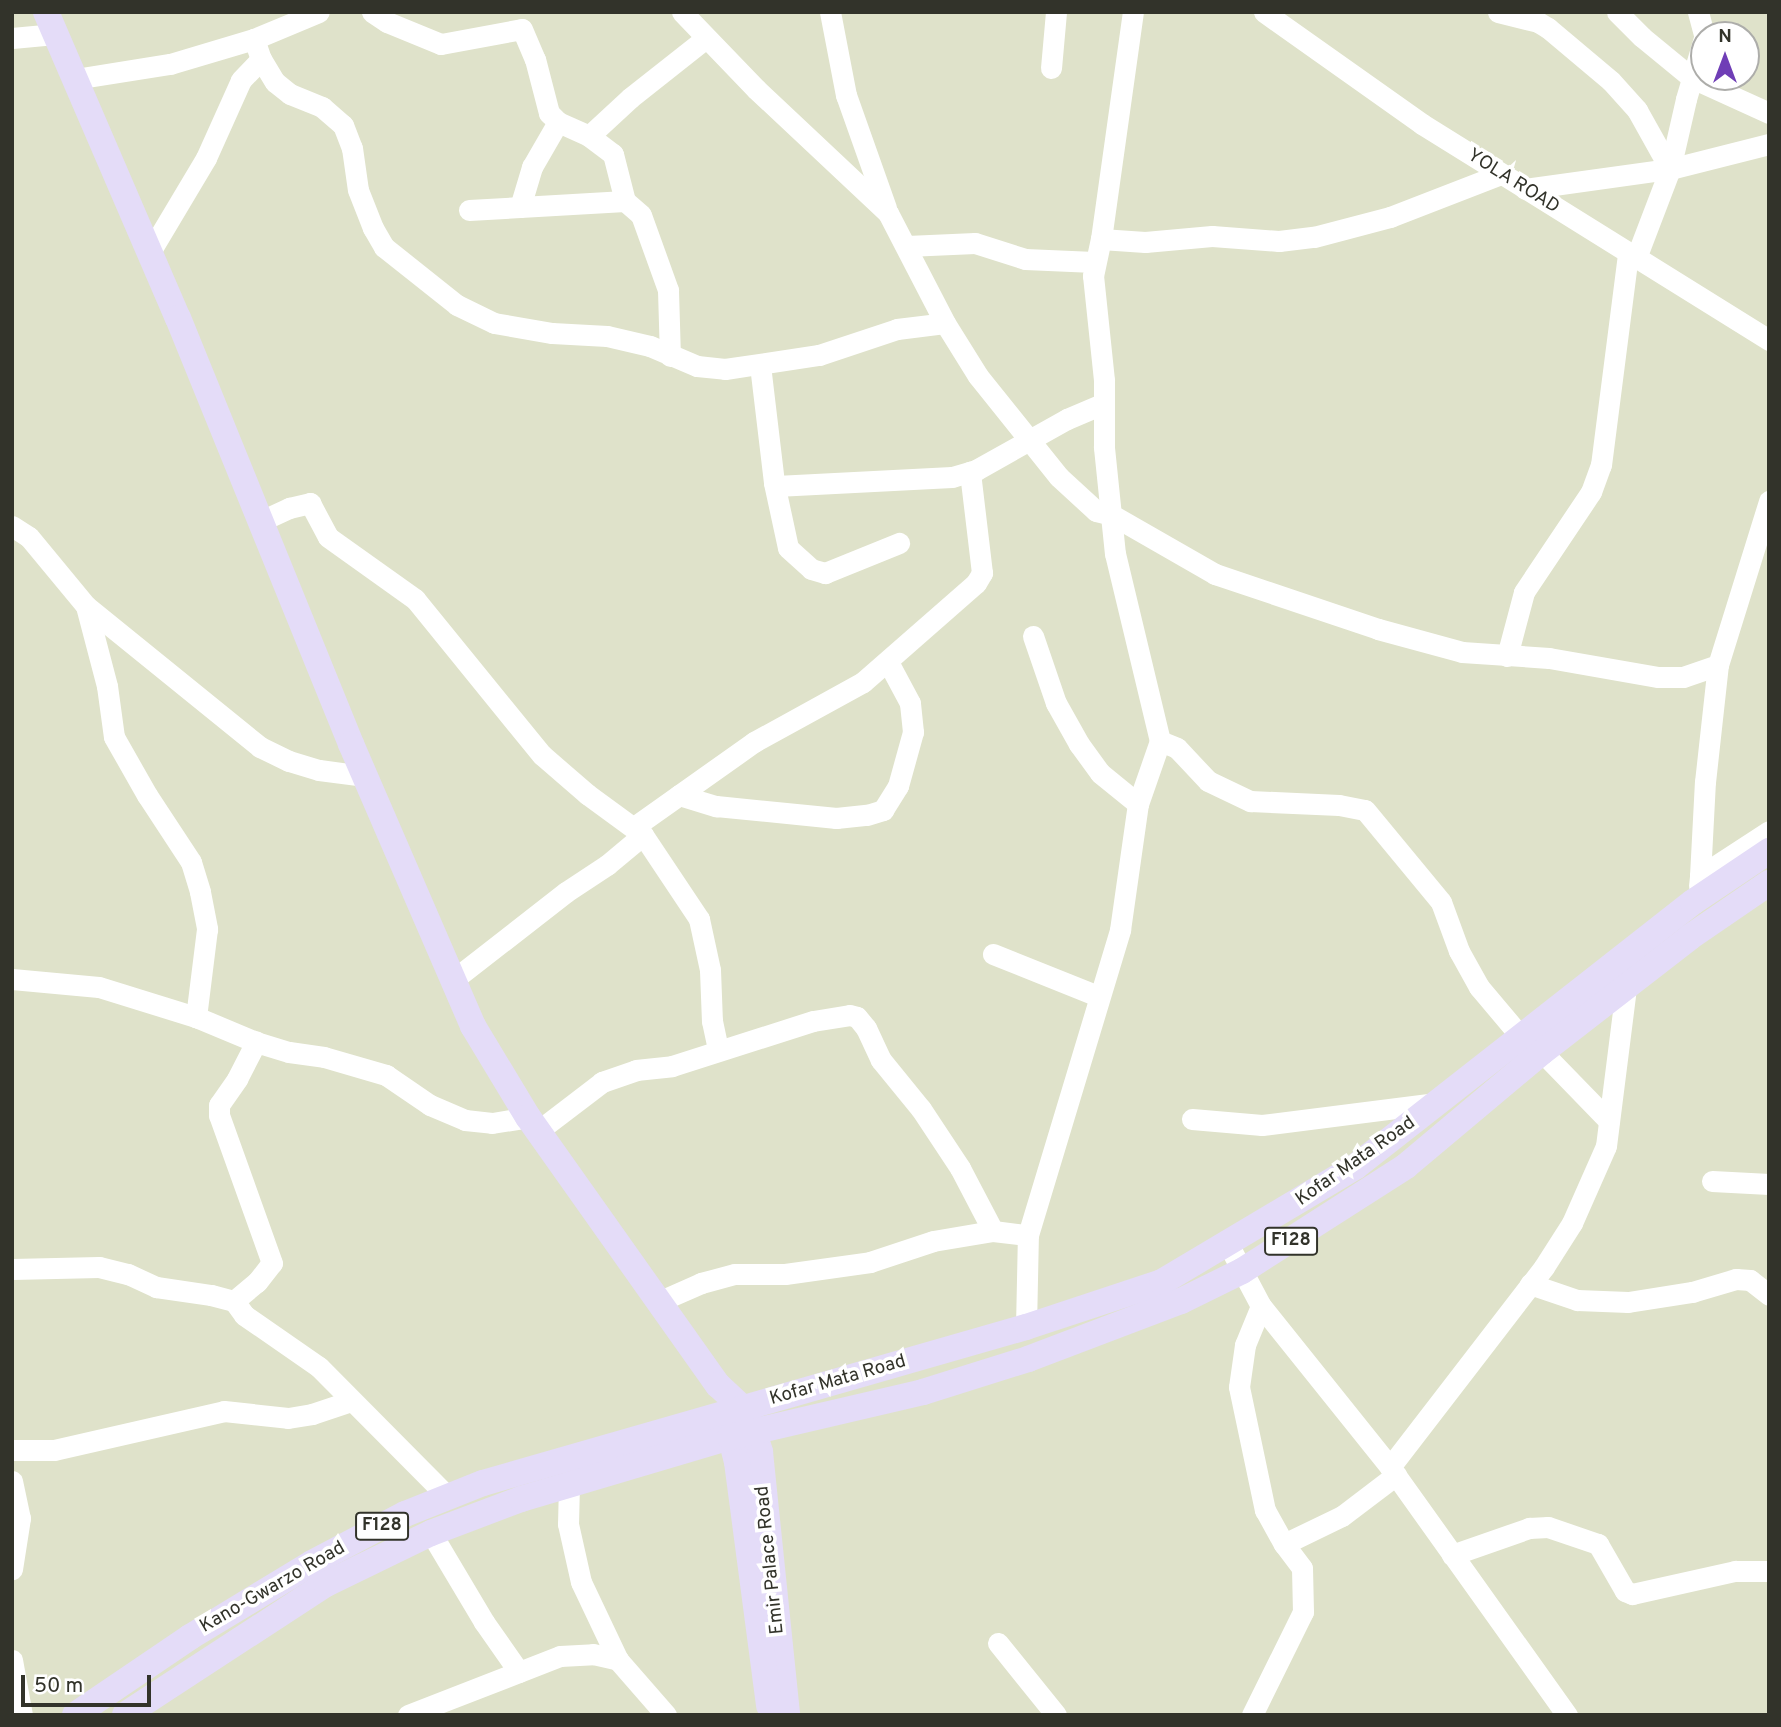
<!DOCTYPE html>
<style>
body{margin:0}
#map{position:relative;width:1781px;height:1727px;overflow:hidden;background:#dfe2ca;font-family:Overpass,sans-serif}
div>[style]{position:absolute}
[style*='--x']{left:calc(var(--x)*1px);top:calc(var(--y)*1px);width:calc(var(--w)*1px);rotate:calc(var(--a)*1deg)}
.minor>*{height:21px;margin:-10.5px;padding:0 10.5px;transform-origin:10.5px;border-radius:10.5px;background:#fff}
.major>*{height:26px;margin:-13px;padding:0 13px;transform-origin:13px;border-radius:13px;background:#e4dcf8}
span{translate:-50% -50%;white-space:nowrap;text-align:center;line-height:1.15;-webkit-text-stroke:7px #fff;paint-order:stroke}
.shield-label span{padding:2px 5px;background:#fff;border:2px solid;border-radius:5px;-webkit-text-stroke-width:0}
.shield-label{font-size:18px;color:#32332a;font-weight:700}
.street-label{font-size:19px;color:#32332a}
.frame{position:absolute;inset:0;border:14px solid #32332a;pointer-events:none}
.north{position:absolute;left:1690px;top:21px;width:70px;height:70px;box-sizing:border-box;background:#fff;border:2px solid #adadaa;border-radius:50%;rotate:0deg;font-size:19px;font-weight:700;line-height:28px;text-align:center;color:#32332a}
.north::after{content:'';display:block;margin:auto;width:24px;height:32px;background:#6f3eb6;clip-path:polygon(50% 0,100% 100%,50% 72%,0 100%)}
.scale{position:absolute;left:21px;top:1675px;width:130px;height:32px;box-sizing:border-box;border:4px solid #32332a;border-top:0;padding-left:9px;font-size:21px;line-height:24px;white-space:nowrap;color:#32332a;-webkit-text-stroke:5px #fff;paint-order:stroke}
</style>
<div id="map">
<div class="minor">
<div style="--x:372;--y:12;--w:18;--a:34"></div>
<div style="--x:387;--y:22;--w:58;--a:22.2"></div>
<div style="--x:441;--y:44;--w:82;--a:-10.5"></div>
<div style="--x:522;--y:29;--w:33;--a:67"></div>
<div style="--x:535;--y:59;--w:56;--a:75.5"></div>
<div style="--x:549;--y:113;--w:13;--a:45"></div>
<div style="--x:558;--y:122;--w:34;--a:24"></div>
<div style="--x:589;--y:136;--w:30;--a:37"></div>
<div style="--x:613;--y:154;--w:49;--a:75.7"></div>
<div style="--x:625;--y:201;--w:21;--a:41"></div>
<div style="--x:641;--y:215;--w:80;--a:70.2"></div>
<div style="--x:668;--y:290;--w:66;--a:88.3"></div>
<div style="--x:682;--y:12;--w:107;--a:46.1"></div>
<div style="--x:756;--y:89;--w:181;--a:43.2"></div>
<div style="--x:888;--y:213;--w:124;--a:62.6"></div>
<div style="--x:945;--y:323;--w:62;--a:58.1"></div>
<div style="--x:978;--y:376;--w:129;--a:51.3"></div>
<div style="--x:1059;--y:477;--w:50;--a:42.6"></div>
<div style="--x:1096;--y:511;--w:16;--a:14"></div>
<div style="--x:1112;--y:515;--w:119;--a:29.8"></div>
<div style="--x:1215;--y:574;--w:172;--a:18.6"></div>
<div style="--x:1378;--y:629;--w:87;--a:15.3"></div>
<div style="--x:1462;--y:652;--w:87;--a:3.9"></div>
<div style="--x:1549;--y:658;--w:111;--a:9.9"></div>
<div style="--x:1658;--y:677;--w:25;--a:0"></div>
<div style="--x:1683;--y:677;--w:37;--a:-19"></div>
<div style="--x:830;--y:12;--w:85;--a:79.1"></div>
<div style="--x:846;--y:95;--w:120;--a:70.5"></div>
<div style="--x:1264;--y:12;--w:194;--a:35.3"></div>
<div style="--x:1422;--y:124;--w:409;--a:31.9"></div>
<div style="--x:1498;--y:12;--w:41;--a:14"></div>
<div style="--x:1538;--y:22;--w:12;--a:31"></div>
<div style="--x:1548;--y:28;--w:82;--a:40.1"></div>
<div style="--x:1611;--y:81;--w:39;--a:48"></div>
<div style="--x:1637;--y:110;--w:68;--a:60.8"></div>
<div style="--x:1617;--y:12;--w:35;--a:45"></div>
<div style="--x:1642;--y:37;--w:65;--a:39.4"></div>
<div style="--x:1692;--y:78;--w:85;--a:24.4"></div>
<div style="--x:1698;--y:12;--w:24;--a:75"></div>
<div style="--x:12;--y:38;--w:43;--a:-5.3"></div>
<div style="--x:254;--y:39;--w:21;--a:71"></div>
<div style="--x:261;--y:59;--w:27;--a:59"></div>
<div style="--x:275;--y:82;--w:19;--a:39"></div>
<div style="--x:290;--y:94;--w:35;--a:22"></div>
<div style="--x:322;--y:107;--w:28;--a:41"></div>
<div style="--x:343;--y:125;--w:25;--a:69"></div>
<div style="--x:352;--y:148;--w:42;--a:81.9"></div>
<div style="--x:358;--y:190;--w:41;--a:68.5"></div>
<div style="--x:373;--y:228;--w:22;--a:60"></div>
<div style="--x:384;--y:247;--w:93;--a:38.5"></div>
<div style="--x:457;--y:305;--w:41;--a:25.9"></div>
<div style="--x:494;--y:323;--w:59;--a:9.8"></div>
<div style="--x:552;--y:333;--w:55;--a:3.1"></div>
<div style="--x:607;--y:336;--w:44;--a:13.1"></div>
<div style="--x:650;--y:346;--w:51;--a:23.1"></div>
<div style="--x:697;--y:366;--w:28;--a:6"></div>
<div style="--x:725;--y:369;--w:95;--a:-8.5"></div>
<div style="--x:819;--y:355;--w:82;--a:-18.4"></div>
<div style="--x:897;--y:329;--w:48;--a:-7.1"></div>
<div style="--x:1051;--y:68;--w:56;--a:-84.9"></div>
<div style="--x:75;--y:79;--w:96;--a:-9"></div>
<div style="--x:170;--y:64;--w:88;--a:-16.6"></div>
<div style="--x:254;--y:39;--w:70;--a:-22.6"></div>
<div style="--x:589;--y:136;--w:56;--a:-42.8"></div>
<div style="--x:630;--y:98;--w:97;--a:-38.3"></div>
<div style="--x:1525;--y:189;--w:146;--a:-7.9"></div>
<div style="--x:1670;--y:169;--w:102;--a:-14.2"></div>
<div style="--x:520;--y:207;--w:42;--a:-73.3"></div>
<div style="--x:532;--y:167;--w:52;--a:-60"></div>
<div style="--x:469;--y:210;--w:156;--a:-3.3"></div>
<div style="--x:1101;--y:239;--w:44;--a:3.9"></div>
<div style="--x:1145;--y:242;--w:67;--a:-5.1"></div>
<div style="--x:1212;--y:236;--w:67;--a:4.3"></div>
<div style="--x:1279;--y:241;--w:35;--a:-7"></div>
<div style="--x:1314;--y:237;--w:79;--a:-14.7"></div>
<div style="--x:1390;--y:217;--w:119;--a:-21.2"></div>
<div style="--x:907;--y:246;--w:68;--a:-2.5"></div>
<div style="--x:975;--y:243;--w:52;--a:17.7"></div>
<div style="--x:1025;--y:259;--w:69;--a:2.5"></div>
<div style="--x:150;--y:252;--w:109;--a:-59.2"></div>
<div style="--x:206;--y:158;--w:85;--a:-65.8"></div>
<div style="--x:241;--y:80;--w:29;--a:-46"></div>
<div style="--x:1636;--y:258;--w:95;--a:-69.1"></div>
<div style="--x:1670;--y:169;--w:72;--a:-77.1"></div>
<div style="--x:1686;--y:99;--w:64;--a:-73.6"></div>
<div style="--x:760;--y:365;--w:119;--a:83.2"></div>
<div style="--x:774;--y:483;--w:66;--a:77.8"></div>
<div style="--x:788;--y:548;--w:31;--a:42"></div>
<div style="--x:811;--y:569;--w:15;--a:16"></div>
<div style="--x:825;--y:573;--w:80;--a:-22.1"></div>
<div style="--x:776;--y:486;--w:176;--a:-2.9"></div>
<div style="--x:952;--y:477;--w:25;--a:-16"></div>
<div style="--x:976;--y:470;--w:104;--a:-29.3"></div>
<div style="--x:1067;--y:419;--w:39;--a:-23"></div>
<div style="--x:261;--y:521;--w:31;--a:-25"></div>
<div style="--x:289;--y:508;--w:22;--a:-13"></div>
<div style="--x:310;--y:503;--w:38;--a:62"></div>
<div style="--x:328;--y:537;--w:107;--a:35.5"></div>
<div style="--x:415;--y:599;--w:201;--a:50.9"></div>
<div style="--x:542;--y:755;--w:60;--a:40.9"></div>
<div style="--x:587;--y:794;--w:69;--a:36.2"></div>
<div style="--x:643;--y:835;--w:101;--a:56.3"></div>
<div style="--x:699;--y:919;--w:52;--a:77.8"></div>
<div style="--x:710;--y:970;--w:51;--a:87.8"></div>
<div style="--x:712;--y:1021;--w:29;--a:78"></div>
<div style="--x:12;--y:526;--w:20;--a:33"></div>
<div style="--x:29;--y:537;--w:89;--a:50.4"></div>
<div style="--x:86;--y:606;--w:224;--a:39"></div>
<div style="--x:260;--y:747;--w:32;--a:26"></div>
<div style="--x:289;--y:761;--w:31;--a:17"></div>
<div style="--x:319;--y:770;--w:45;--a:7.6"></div>
<div style="--x:86;--y:606;--w:83;--a:75.3"></div>
<div style="--x:107;--y:686;--w:51;--a:82.2"></div>
<div style="--x:114;--y:737;--w:67;--a:60.4"></div>
<div style="--x:147;--y:795;--w:80;--a:56.7"></div>
<div style="--x:191;--y:862;--w:31;--a:73"></div>
<div style="--x:200;--y:892;--w:38;--a:79"></div>
<div style="--x:207;--y:929;--w:89;--a:97.1"></div>
<div style="--x:1033;--y:636;--w:71;--a:71.1"></div>
<div style="--x:1056;--y:703;--w:47;--a:60.7"></div>
<div style="--x:1079;--y:744;--w:36;--a:54"></div>
<div style="--x:1100;--y:773;--w:49;--a:39.2"></div>
<div style="--x:1507;--y:656;--w:66;--a:-75.1"></div>
<div style="--x:1524;--y:592;--w:120;--a:-56.2"></div>
<div style="--x:1591;--y:492;--w:29;--a:-70"></div>
<div style="--x:1601;--y:465;--w:213;--a:-82.7"></div>
<div style="--x:1160;--y:741;--w:18;--a:22"></div>
<div style="--x:1177;--y:748;--w:45;--a:46.8"></div>
<div style="--x:1208;--y:781;--w:47;--a:25.5"></div>
<div style="--x:1250;--y:801;--w:89;--a:2.6"></div>
<div style="--x:1339;--y:805;--w:26;--a:11"></div>
<div style="--x:1365;--y:810;--w:119;--a:50.4"></div>
<div style="--x:1441;--y:902;--w:52;--a:69.8"></div>
<div style="--x:1459;--y:951;--w:41;--a:60.9"></div>
<div style="--x:1479;--y:987;--w:67;--a:49.9"></div>
<div style="--x:679;--y:795;--w:39;--a:17"></div>
<div style="--x:716;--y:806;--w:121;--a:5.7"></div>
<div style="--x:836;--y:818;--w:31;--a:-6"></div>
<div style="--x:867;--y:815;--w:17;--a:-17"></div>
<div style="--x:883;--y:810;--w:28;--a:-58"></div>
<div style="--x:898;--y:786;--w:56;--a:-74.5"></div>
<div style="--x:913;--y:732;--w:29;--a:-96"></div>
<div style="--x:910;--y:703;--w:47;--a:-118.2"></div>
<div style="--x:634;--y:827;--w:147;--a:-35.3"></div>
<div style="--x:754;--y:742;--w:124;--a:-28.8"></div>
<div style="--x:863;--y:682;--w:150;--a:-41.2"></div>
<div style="--x:976;--y:583;--w:12;--a:-59"></div>
<div style="--x:982;--y:573;--w:102;--a:-96.8"></div>
<div style="--x:1700;--y:876;--w:94;--a:-87"></div>
<div style="--x:1705;--y:782;--w:118;--a:-83.7"></div>
<div style="--x:1718;--y:665;--w:172;--a:-72.7"></div>
<div style="--x:1699;--y:886;--w:10;--a:-84"></div>
<div style="--x:1700;--y:876;--w:82;--a:-33.1"></div>
<div style="--x:993;--y:954;--w:113;--a:21.8"></div>
<div style="--x:12;--y:979;--w:87;--a:5.3"></div>
<div style="--x:99;--y:987;--w:102;--a:17.2"></div>
<div style="--x:196;--y:1017;--w:65;--a:22.6"></div>
<div style="--x:256;--y:1042;--w:34;--a:17"></div>
<div style="--x:289;--y:1052;--w:35;--a:8"></div>
<div style="--x:324;--y:1057;--w:65;--a:16.2"></div>
<div style="--x:386;--y:1075;--w:53;--a:34.3"></div>
<div style="--x:430;--y:1105;--w:38;--a:23"></div>
<div style="--x:465;--y:1120;--w:27;--a:6"></div>
<div style="--x:492;--y:1123;--w:36;--a:-9"></div>
<div style="--x:453;--y:980;--w:143;--a:-37.9"></div>
<div style="--x:566;--y:892;--w:49;--a:-33.4"></div>
<div style="--x:607;--y:865;--w:47;--a:-39.8"></div>
<div style="--x:1542;--y:1052;--w:96;--a:45.8"></div>
<div style="--x:1192;--y:1119;--w:70;--a:4.9"></div>
<div style="--x:1262;--y:1125;--w:176;--a:-7.2"></div>
<div style="--x:538;--y:1131;--w:81;--a:-37.4"></div>
<div style="--x:602;--y:1082;--w:36;--a:-19"></div>
<div style="--x:636;--y:1070;--w:36;--a:-6"></div>
<div style="--x:672;--y:1066;--w:148;--a:-17.7"></div>
<div style="--x:813;--y:1021;--w:37;--a:-9"></div>
<div style="--x:850;--y:1015;--w:7;--a:16"></div>
<div style="--x:857;--y:1017;--w:14;--a:51"></div>
<div style="--x:866;--y:1028;--w:35;--a:65"></div>
<div style="--x:881;--y:1060;--w:63;--a:50.8"></div>
<div style="--x:921;--y:1109;--w:71;--a:56.5"></div>
<div style="--x:960;--y:1168;--w:71;--a:62.4"></div>
<div style="--x:1712;--y:1181;--w:57;--a:3"></div>
<div style="--x:1228;--y:1244;--w:70;--a:62"></div>
<div style="--x:1261;--y:1306;--w:206;--a:51.3"></div>
<div style="--x:1390;--y:1467;--w:305;--a:54.5"></div>
<div style="--x:12;--y:1269;--w:87;--a:-1.3"></div>
<div style="--x:99;--y:1267;--w:30;--a:14"></div>
<div style="--x:128;--y:1274;--w:31;--a:25"></div>
<div style="--x:156;--y:1287;--w:56;--a:8.3"></div>
<div style="--x:211;--y:1295;--w:24;--a:15"></div>
<div style="--x:234;--y:1301;--w:17;--a:54"></div>
<div style="--x:244;--y:1315;--w:91;--a:34.7"></div>
<div style="--x:319;--y:1367;--w:183;--a:45.2"></div>
<div style="--x:1530;--y:1284;--w:50;--a:18.8"></div>
<div style="--x:1577;--y:1300;--w:51;--a:2.2"></div>
<div style="--x:1628;--y:1302;--w:65;--a:-8.9"></div>
<div style="--x:1692;--y:1292;--w:46;--a:-16.5"></div>
<div style="--x:1736;--y:1279;--w:14;--a:4"></div>
<div style="--x:1750;--y:1280;--w:24;--a:38"></div>
<div style="--x:234;--y:1301;--w:30;--a:-40"></div>
<div style="--x:257;--y:1282;--w:24;--a:-52"></div>
<div style="--x:272;--y:1263;--w:157;--a:-109.7"></div>
<div style="--x:219;--y:1115;--w:10;--a:-90"></div>
<div style="--x:219;--y:1105;--w:32;--a:-55"></div>
<div style="--x:237;--y:1079;--w:42;--a:-62.8"></div>
<div style="--x:658;--y:1302;--w:47;--a:-23.8"></div>
<div style="--x:701;--y:1283;--w:35;--a:-15"></div>
<div style="--x:735;--y:1274;--w:50;--a:0"></div>
<div style="--x:785;--y:1274;--w:86;--a:-8"></div>
<div style="--x:870;--y:1262;--w:66;--a:-18.4"></div>
<div style="--x:933;--y:1241;--w:61;--a:-9.5"></div>
<div style="--x:993;--y:1231;--w:35;--a:7"></div>
<div style="--x:1261;--y:1306;--w:42;--a:112.3"></div>
<div style="--x:1245;--y:1345;--w:42;--a:98.1"></div>
<div style="--x:1239;--y:1387;--w:126;--a:78.1"></div>
<div style="--x:1265;--y:1510;--w:39;--a:61"></div>
<div style="--x:1284;--y:1544;--w:64;--a:-25.8"></div>
<div style="--x:1342;--y:1516;--w:68;--a:-37.2"></div>
<div style="--x:1026;--y:1327;--w:92;--a:-88.8"></div>
<div style="--x:1028;--y:1235;--w:319;--a:-73.2"></div>
<div style="--x:1120;--y:930;--w:127;--a:-81.9"></div>
<div style="--x:1138;--y:804;--w:67;--a:-70.8"></div>
<div style="--x:1160;--y:741;--w:192;--a:-103.5"></div>
<div style="--x:1115;--y:554;--w:108;--a:-95.9"></div>
<div style="--x:1104;--y:447;--w:67;--a:-90"></div>
<div style="--x:1104;--y:380;--w:105;--a:-96"></div>
<div style="--x:1093;--y:276;--w:38;--a:-78"></div>
<div style="--x:1101;--y:239;--w:229;--a:-82"></div>
<div style="--x:12;--y:1450;--w:42;--a:0"></div>
<div style="--x:54;--y:1450;--w:174;--a:-12.9"></div>
<div style="--x:224;--y:1411;--w:64;--a:6.2"></div>
<div style="--x:288;--y:1418;--w:24;--a:-9"></div>
<div style="--x:312;--y:1414;--w:41;--a:-18.4"></div>
<div style="--x:1390;--y:1467;--w:252;--a:-52.4"></div>
<div style="--x:1544;--y:1267;--w:52;--a:-57.5"></div>
<div style="--x:1572;--y:1223;--w:84;--a:-66.2"></div>
<div style="--x:1606;--y:1146;--w:160;--a:-82.8"></div>
<div style="--x:12;--y:1481;--w:38;--a:78"></div>
<div style="--x:20;--y:1518;--w:52;--a:98.9"></div>
<div style="--x:569;--y:1484;--w:40;--a:91.4"></div>
<div style="--x:568;--y:1524;--w:59;--a:77.4"></div>
<div style="--x:581;--y:1582;--w:86;--a:64.6"></div>
<div style="--x:431;--y:1533;--w:104;--a:59.2"></div>
<div style="--x:484;--y:1622;--w:61;--a:55"></div>
<div style="--x:1452;--y:1555;--w:82;--a:-19.3"></div>
<div style="--x:1529;--y:1528;--w:19;--a:-3"></div>
<div style="--x:1548;--y:1527;--w:53;--a:18.8"></div>
<div style="--x:1598;--y:1544;--w:54;--a:60.1"></div>
<div style="--x:1625;--y:1591;--w:8;--a:23"></div>
<div style="--x:1632;--y:1594;--w:106;--a:-12.6"></div>
<div style="--x:1735;--y:1571;--w:34;--a:0"></div>
<div style="--x:998;--y:1643;--w:92;--a:51.1"></div>
<div style="--x:12;--y:1660;--w:56;--a:79.7"></div>
<div style="--x:408;--y:1715;--w:163;--a:-21.2"></div>
<div style="--x:560;--y:1656;--w:33;--a:-3"></div>
<div style="--x:593;--y:1654;--w:26;--a:13"></div>
<div style="--x:618;--y:1660;--w:73;--a:48.9"></div>
<div style="--x:1252;--y:1715;--w:115;--a:-63.7"></div>
<div style="--x:1303;--y:1612;--w:44;--a:-91.3"></div>
<div style="--x:1302;--y:1568;--w:30;--a:-127"></div>
</div>
<div class="major">
<div style="--x:46;--y:12;--w:333;--a:66.7"></div>
<div style="--x:178;--y:318;--w:460;--a:67.9"></div>
<div style="--x:351;--y:744;--w:307;--a:66.6"></div>
<div style="--x:473;--y:1026;--w:106;--a:58.9"></div>
<div style="--x:528;--y:1117;--w:329;--a:54.7"></div>
<div style="--x:718;--y:1385;--w:34;--a:43"></div>
<div style="--x:743;--y:1408;--w:26;--a:65"></div>
<div style="--x:754;--y:1432;--w:21;--a:73"></div>
<div style="--x:760;--y:1452;--w:264;--a:84.1"></div>
<div style="--x:726;--y:1419;--w:44;--a:75.7"></div>
<div style="--x:737;--y:1462;--w:246;--a:82.5"></div>
<div style="--x:75;--y:1715;--w:139;--a:-34.1"></div>
<div style="--x:190;--y:1637;--w:143;--a:-31.2"></div>
<div style="--x:312;--y:1563;--w:105;--a:-27.8"></div>
<div style="--x:405;--y:1514;--w:84;--a:-21.7"></div>
<div style="--x:483;--y:1483;--w:565;--a:-16.03"></div>
<div style="--x:1026;--y:1327;--w:143;--a:-18.3"></div>
<div style="--x:1162;--y:1282;--w:225;--a:-30.8"></div>
<div style="--x:1355;--y:1167;--w:429;--a:-38.1"></div>
<div style="--x:1693;--y:902;--w:92;--a:-33.9"></div>
<div style="--x:125;--y:1715;--w:240;--a:-33.1"></div>
<div style="--x:326;--y:1584;--w:117;--a:-25.9"></div>
<div style="--x:431;--y:1533;--w:96;--a:-20.7"></div>
<div style="--x:521;--y:1499;--w:218;--a:-16.5"></div>
<div style="--x:730;--y:1437;--w:198;--a:-13.1"></div>
<div style="--x:923;--y:1392;--w:110;--a:-17.4"></div>
<div style="--x:1028;--y:1359;--w:164;--a:-20.8"></div>
<div style="--x:1181;--y:1301;--w:68;--a:-26.2"></div>
<div style="--x:1242;--y:1271;--w:195;--a:-32.6"></div>
<div style="--x:1406;--y:1166;--w:177;--a:-40"></div>
<div style="--x:1542;--y:1052;--w:187;--a:-37.8"></div>
<div style="--x:1690;--y:937;--w:96;--a:-34.4"></div>
</div>
<div class="shield-label">
<span style="left:1291px;top:1241px">F128</span>
<span style="left:382px;top:1526px">F128</span>
</div>
<div class="street-label">
<span style="left:1513px;top:182px;rotate:32deg">YOLA ROAD</span>
<span style="left:1356px;top:1162px;rotate:-35deg">Kofar Mata Road</span>
<span style="left:838px;top:1381px;rotate:-16deg">Kofar Mata Road</span>
<span style="left:771px;top:1560px;rotate:-96deg">Emir Palace Road</span>
<span style="left:273px;top:1588px;rotate:-30deg">Kano-Gwarzo Road</span>
</div>
<div class="frame"></div>
<div class="north">N</div>
<div class="scale">50 m</div>
</div>
